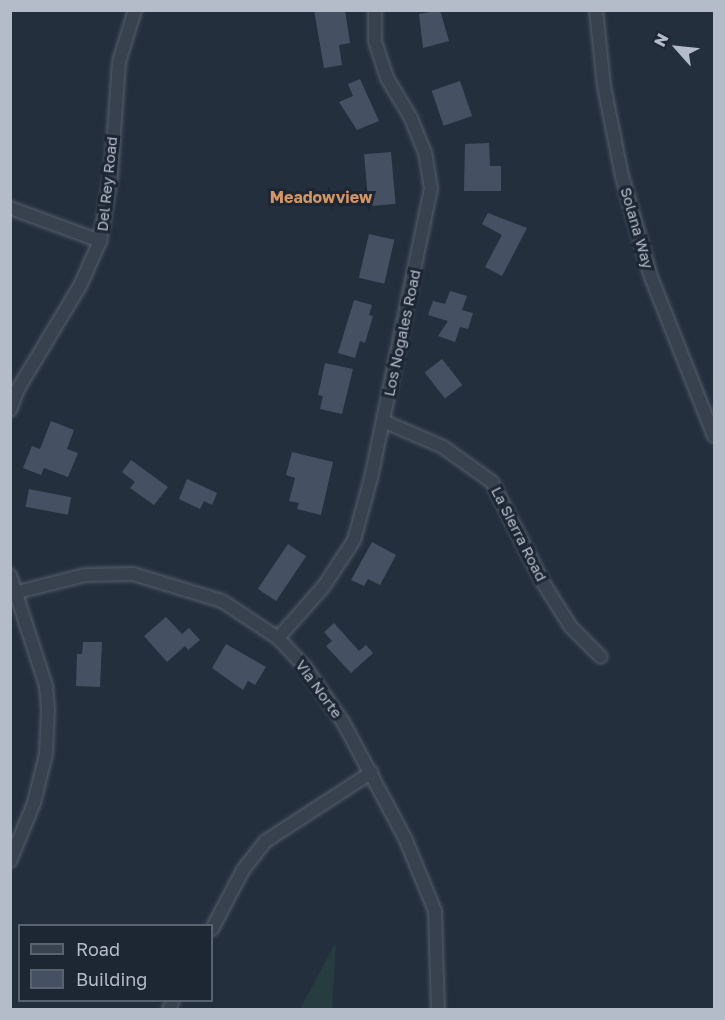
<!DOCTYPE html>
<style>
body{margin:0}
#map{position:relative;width:725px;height:1020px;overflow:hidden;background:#242f3e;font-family:"Golos Text",sans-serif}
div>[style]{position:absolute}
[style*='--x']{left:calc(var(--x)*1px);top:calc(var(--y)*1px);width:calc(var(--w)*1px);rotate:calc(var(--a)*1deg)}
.green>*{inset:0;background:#263c3f}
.building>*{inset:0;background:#455162;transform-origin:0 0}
.roads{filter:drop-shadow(0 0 2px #565f6c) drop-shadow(0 0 2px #565f6c)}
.minor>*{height:12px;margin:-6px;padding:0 6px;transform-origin:6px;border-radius:6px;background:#38414e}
span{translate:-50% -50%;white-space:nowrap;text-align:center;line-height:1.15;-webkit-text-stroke:6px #1d2633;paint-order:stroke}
.street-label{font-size:15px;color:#b4bcc9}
.neighbourhood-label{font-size:16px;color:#d59563;font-weight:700}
.frame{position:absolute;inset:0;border:12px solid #b4bcc9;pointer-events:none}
.legend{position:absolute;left:18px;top:924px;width:195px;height:78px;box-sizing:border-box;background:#1d2633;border:2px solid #59626f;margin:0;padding:8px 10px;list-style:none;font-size:18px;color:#b4bcc9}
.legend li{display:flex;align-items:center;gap:12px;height:30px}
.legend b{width:30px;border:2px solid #59626f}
.north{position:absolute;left:647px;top:18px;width:60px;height:60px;-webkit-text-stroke:4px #1d2633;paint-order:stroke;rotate:297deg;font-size:16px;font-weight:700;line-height:24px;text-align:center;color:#b4bcc9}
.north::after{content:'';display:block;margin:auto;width:21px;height:27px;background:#b4bcc9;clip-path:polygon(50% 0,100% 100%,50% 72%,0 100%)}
</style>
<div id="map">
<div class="green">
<div style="clip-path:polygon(336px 942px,332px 1009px,300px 1009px)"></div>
</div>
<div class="building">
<div style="clip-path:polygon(314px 10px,345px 10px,350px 43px,339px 45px,342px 65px,324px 68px)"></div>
<div style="clip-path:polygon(440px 10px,449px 41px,423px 48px,419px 14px)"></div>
<div style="clip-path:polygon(360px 79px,379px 121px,357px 130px,339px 102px,353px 96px,348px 84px)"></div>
<div style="left:460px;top:81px;width:37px;height:30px;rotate:71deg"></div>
<div style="clip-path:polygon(489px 143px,490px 166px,501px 166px,501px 191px,464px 191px,465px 144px)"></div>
<div style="left:391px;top:152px;width:52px;height:27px;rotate:85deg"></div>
<div style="clip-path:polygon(488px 213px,527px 228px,502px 276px,485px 267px,502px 235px,482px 224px)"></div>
<div style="left:369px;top:234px;width:26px;height:45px;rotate:13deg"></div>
<div style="clip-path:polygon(450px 291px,467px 296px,462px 310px,473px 313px,468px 329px,460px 327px,455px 342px,438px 336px,448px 321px,428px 315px,433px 301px,445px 304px)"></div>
<div style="clip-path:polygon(354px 300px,372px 305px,369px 315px,373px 316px,365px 343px,360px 341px,355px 358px,338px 353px)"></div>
<div style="left:442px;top:359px;width:33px;height:22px;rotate:52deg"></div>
<div style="clip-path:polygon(325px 363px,353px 369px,342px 414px,320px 409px,323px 396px,318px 395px)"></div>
<div style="clip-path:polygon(51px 421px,74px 430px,67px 449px,78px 453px,68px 477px,44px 468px,41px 475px,23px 468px,32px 446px,40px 449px)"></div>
<div style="clip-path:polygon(292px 452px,333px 462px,321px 515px,297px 509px,299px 503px,289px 501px,295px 478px,286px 475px)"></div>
<div style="clip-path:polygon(131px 460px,168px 487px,154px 505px,130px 488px,135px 482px,122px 472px)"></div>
<div style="clip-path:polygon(187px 479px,217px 493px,212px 505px,204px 501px,200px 509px,179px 499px)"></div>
<div style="left:29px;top:489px;width:43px;height:18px;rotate:11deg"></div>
<div style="clip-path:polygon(372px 542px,396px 555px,380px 585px,368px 579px,364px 586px,351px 580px)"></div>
<div style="left:288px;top:544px;width:22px;height:54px;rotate:34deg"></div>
<div style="clip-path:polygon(166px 617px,182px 634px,189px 628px,200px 640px,188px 650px,185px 646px,167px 662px,144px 636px)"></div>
<div style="clip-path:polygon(334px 623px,359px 651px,366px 645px,373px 653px,351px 673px,326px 646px,332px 641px,324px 632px)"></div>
<div style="clip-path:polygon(83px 642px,102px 642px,100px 687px,76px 686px,77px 654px,82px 654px)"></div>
<div style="clip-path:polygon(226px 644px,266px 667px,255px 685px,248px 681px,243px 690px,212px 668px)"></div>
</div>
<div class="roads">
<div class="minor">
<div style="--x:596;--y:10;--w:76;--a:84"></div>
<div style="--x:604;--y:86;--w:92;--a:78.7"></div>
<div style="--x:622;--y:176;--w:105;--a:74"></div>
<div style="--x:651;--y:277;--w:171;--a:68.4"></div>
<div style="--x:10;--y:208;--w:96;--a:20.1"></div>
<div style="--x:10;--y:410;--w:22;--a:-69"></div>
<div style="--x:18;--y:389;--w:120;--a:-59"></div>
<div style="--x:80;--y:286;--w:49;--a:-66"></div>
<div style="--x:100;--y:241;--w:66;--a:-80.4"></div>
<div style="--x:111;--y:176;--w:114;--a:-86"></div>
<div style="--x:119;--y:62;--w:54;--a:-72.9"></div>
<div style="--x:383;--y:421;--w:65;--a:23.4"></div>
<div style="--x:443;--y:447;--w:60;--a:35.5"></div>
<div style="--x:492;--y:482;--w:111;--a:63.2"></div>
<div style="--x:542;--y:581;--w:54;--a:57.8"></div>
<div style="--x:571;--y:627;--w:42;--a:45"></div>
<div style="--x:10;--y:575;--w:117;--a:72"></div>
<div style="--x:46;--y:686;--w:24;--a:85"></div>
<div style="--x:48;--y:710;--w:44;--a:92.6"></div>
<div style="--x:46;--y:754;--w:50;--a:103.8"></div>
<div style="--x:34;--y:803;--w:63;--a:112.5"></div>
<div style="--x:10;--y:594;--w:77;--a:-14.2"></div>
<div style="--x:85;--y:575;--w:48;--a:-1.2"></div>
<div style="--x:133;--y:574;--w:93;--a:16.9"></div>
<div style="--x:222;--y:601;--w:67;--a:33.5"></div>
<div style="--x:278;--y:638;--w:40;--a:47"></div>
<div style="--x:305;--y:667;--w:67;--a:55.4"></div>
<div style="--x:343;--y:722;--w:132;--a:61.9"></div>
<div style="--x:405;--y:838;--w:79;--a:67.7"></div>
<div style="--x:435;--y:911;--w:99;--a:88.3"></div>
<div style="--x:278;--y:638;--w:69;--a:-48.5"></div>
<div style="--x:324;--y:586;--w:55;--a:-56.9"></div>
<div style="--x:354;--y:540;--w:64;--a:-74.7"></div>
<div style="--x:371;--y:478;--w:295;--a:-78.3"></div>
<div style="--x:431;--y:189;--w:36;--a:-99"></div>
<div style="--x:425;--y:153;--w:38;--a:-112"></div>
<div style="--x:411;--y:118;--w:47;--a:-121"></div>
<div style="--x:387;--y:78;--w:39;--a:-108"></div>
<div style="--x:375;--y:41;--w:31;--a:-90"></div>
<div style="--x:212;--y:929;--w:67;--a:-62.3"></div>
<div style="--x:243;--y:870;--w:37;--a:-52"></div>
<div style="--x:266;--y:841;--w:126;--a:-33.1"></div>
<div style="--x:169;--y:1010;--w:11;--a:-68"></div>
</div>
</div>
<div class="street-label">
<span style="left:107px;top:184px;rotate:-84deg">Del Rey Road</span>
<span style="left:637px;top:228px;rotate:74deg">Solana Way</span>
<span style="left:402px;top:333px;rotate:-78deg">Los Nogales Road</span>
<span style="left:519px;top:534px;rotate:63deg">La Sierra Road</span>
<span style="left:319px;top:689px;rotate:54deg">Via Norte</span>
</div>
<div class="neighbourhood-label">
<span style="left:321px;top:197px">Meadowview</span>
</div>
<div class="frame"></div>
<ul class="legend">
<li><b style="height:8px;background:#38414e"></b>Road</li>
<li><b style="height:16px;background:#455162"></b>Building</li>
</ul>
<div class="north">N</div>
</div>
